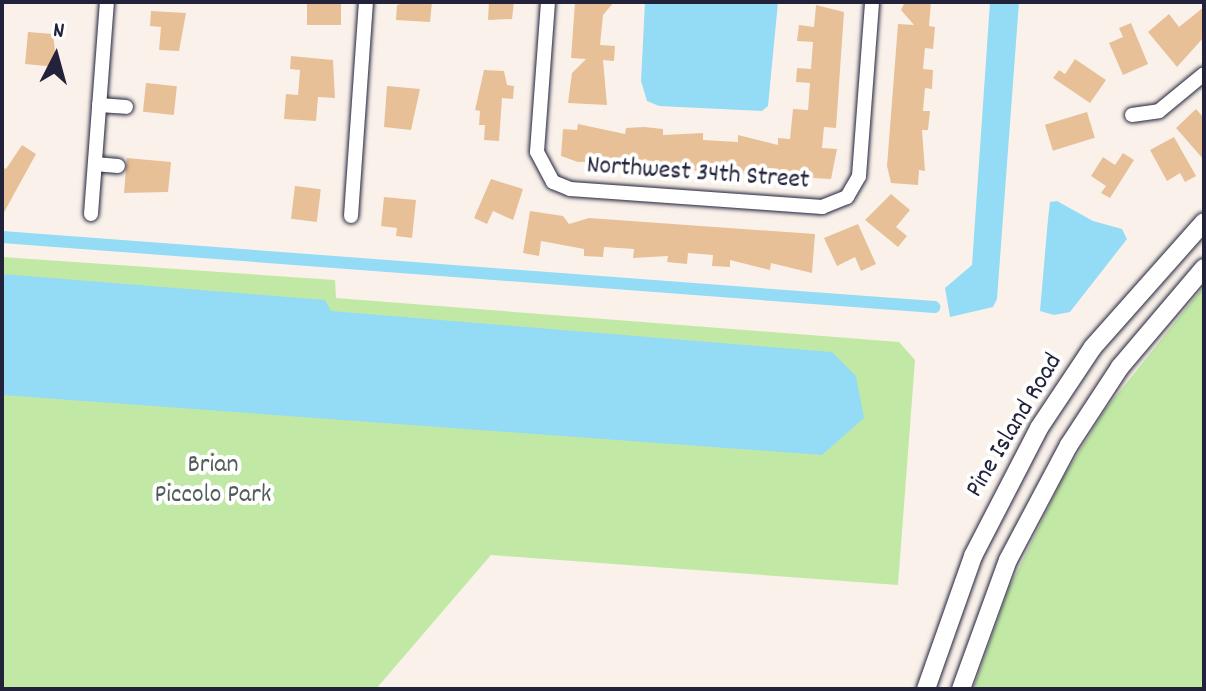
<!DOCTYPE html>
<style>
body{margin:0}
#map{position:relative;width:1206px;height:691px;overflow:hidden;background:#faf2ea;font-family:Dekko,sans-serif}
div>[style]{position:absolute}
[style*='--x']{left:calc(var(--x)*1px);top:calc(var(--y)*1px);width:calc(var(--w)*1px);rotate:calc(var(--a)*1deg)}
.green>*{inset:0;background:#c1e9a5}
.water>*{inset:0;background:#94dbf5}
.canal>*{height:12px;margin:-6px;padding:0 6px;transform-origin:6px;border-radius:6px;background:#94dbf5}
.building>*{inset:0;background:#e7c097;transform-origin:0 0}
.roads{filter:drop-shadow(0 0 2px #22223b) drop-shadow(0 0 2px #22223b)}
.minor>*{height:14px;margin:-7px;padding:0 7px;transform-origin:7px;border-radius:7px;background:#fff}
.major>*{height:18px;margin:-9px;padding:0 9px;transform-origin:9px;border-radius:9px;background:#fff}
span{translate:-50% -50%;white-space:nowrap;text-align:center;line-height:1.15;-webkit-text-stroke:8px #fff;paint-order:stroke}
.street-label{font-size:26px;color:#22223b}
.park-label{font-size:26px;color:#525e5b}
.frame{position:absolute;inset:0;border:4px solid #22223b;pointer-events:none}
.north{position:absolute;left:16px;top:16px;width:80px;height:80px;-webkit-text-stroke:6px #fff;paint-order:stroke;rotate:6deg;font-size:22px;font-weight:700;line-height:32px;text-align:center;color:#22223b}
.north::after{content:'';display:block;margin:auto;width:28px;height:36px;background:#22223b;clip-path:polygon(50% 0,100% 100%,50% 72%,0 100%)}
</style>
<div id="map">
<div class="green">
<div style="clip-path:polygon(2px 257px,335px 280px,336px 298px,899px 342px,915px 360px,898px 585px,491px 555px,376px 689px,2px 689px)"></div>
<div style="clip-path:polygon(1204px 286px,1204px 689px,973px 689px,1009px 588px,1063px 478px,1105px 410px)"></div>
</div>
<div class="water">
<div style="clip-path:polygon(645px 2px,778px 2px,768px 106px,762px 111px,659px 106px,647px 101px,641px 81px)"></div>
<div style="clip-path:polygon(990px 2px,1019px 2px,997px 299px,993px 307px,950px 317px,945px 288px,972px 265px)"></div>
<div style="clip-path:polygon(1057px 201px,1093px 221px,1122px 229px,1127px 239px,1070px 312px,1054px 315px,1040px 311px,1048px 219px,1050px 202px)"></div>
<div style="clip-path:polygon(2px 274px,325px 300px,331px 311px,832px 352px,856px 376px,864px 418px,822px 455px,2px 395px)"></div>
</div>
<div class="canal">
<div style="--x:2;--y:237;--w:935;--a:4.3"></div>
</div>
<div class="building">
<div style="left:307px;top:2px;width:34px;height:23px"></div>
<div style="clip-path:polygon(410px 2px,432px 2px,430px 22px,396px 20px,397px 5px)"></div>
<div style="clip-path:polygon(489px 2px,514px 2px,512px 19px,488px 20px)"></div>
<div style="clip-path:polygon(575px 2px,614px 2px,603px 15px,600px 45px,615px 46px,614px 61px,603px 60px,607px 105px,568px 103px,572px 73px,586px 59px,571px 58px)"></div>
<div style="clip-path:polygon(905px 2px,931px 2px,929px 26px,935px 27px,933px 49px,925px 48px,923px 69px,933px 70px,932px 89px,925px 88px,923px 111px,930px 111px,928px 130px,922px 130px,925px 171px,919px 170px,918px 185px,891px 183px,887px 166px,898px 24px,914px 25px,901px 10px)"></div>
<div style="clip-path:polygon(816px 5px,844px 12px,836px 128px,824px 127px,822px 148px,837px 149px,831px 179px,738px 174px,719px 164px,698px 171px,617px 165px,618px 161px,578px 162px,561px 156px,563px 129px,577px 130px,578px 124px,625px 134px,626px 128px,644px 127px,663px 129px,663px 135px,703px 133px,703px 140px,738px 142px,738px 135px,778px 145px,778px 138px,790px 139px,793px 109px,808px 110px,810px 83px,796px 82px,797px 68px,811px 69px,813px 42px,797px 41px,799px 25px,814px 27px)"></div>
<div style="clip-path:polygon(1204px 7px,1204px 37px,1177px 67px,1148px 32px,1169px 14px,1179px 27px)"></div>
<div style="clip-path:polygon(151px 11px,186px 13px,179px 51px,159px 50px,161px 27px,150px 26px)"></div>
<div style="clip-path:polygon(1131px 23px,1148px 64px,1123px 75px,1109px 43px,1123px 37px,1119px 28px)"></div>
<div style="clip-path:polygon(28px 32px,53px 34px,57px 67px,25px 64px)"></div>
<div style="clip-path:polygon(291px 56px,333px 60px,335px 98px,318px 97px,316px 121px,284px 119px,286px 94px,298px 95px,300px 70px,290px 69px)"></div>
<div style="clip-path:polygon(1075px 59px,1106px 80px,1090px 103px,1053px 78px,1059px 70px,1065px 74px)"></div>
<div style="clip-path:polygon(484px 70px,504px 71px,507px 85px,514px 86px,513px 99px,502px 98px,499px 141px,484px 140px,485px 125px,479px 125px,480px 111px,475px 110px)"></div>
<div style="left:146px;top:83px;width:31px;height:29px;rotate:6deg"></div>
<div style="clip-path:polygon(387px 86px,420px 89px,411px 130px,384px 127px)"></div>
<div style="clip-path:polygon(1196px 109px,1204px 118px,1204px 160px,1176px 128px)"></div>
<div style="left:1087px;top:112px;width:27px;height:44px;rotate:73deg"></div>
<div style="clip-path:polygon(1174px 137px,1196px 176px,1185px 182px,1180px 173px,1167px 181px,1150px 150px)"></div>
<div style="clip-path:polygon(22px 145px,36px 154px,2px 216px,2px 167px,6px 169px)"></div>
<div style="clip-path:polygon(1123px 153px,1134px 160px,1110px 198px,1101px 193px,1106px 186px,1091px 176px,1103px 157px,1115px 165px)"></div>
<div style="clip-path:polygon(127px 158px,171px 162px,168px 192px,124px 193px)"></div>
<div style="clip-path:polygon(491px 179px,523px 189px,513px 220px,493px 211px,487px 224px,474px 218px)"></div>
<div style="left:295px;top:186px;width:26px;height:33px;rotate:7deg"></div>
<div style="clip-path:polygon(891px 194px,910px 210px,896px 227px,907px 236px,898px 247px,865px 220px)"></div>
<div style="clip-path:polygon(384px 197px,416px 200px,412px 238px,396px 236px,397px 228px,381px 226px)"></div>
<div style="clip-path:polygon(530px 211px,563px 216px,569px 224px,589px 218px,815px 234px,812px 273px,771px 263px,770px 270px,730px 260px,730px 267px,712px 266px,713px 255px,688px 253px,687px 264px,667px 262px,668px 256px,633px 258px,634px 249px,604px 247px,603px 257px,584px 256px,584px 249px,541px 241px,539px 256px,523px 253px)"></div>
<div style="clip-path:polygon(858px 224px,876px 264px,861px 271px,855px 257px,837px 266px,824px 238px)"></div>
</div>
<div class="roads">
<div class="minor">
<div style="--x:548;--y:2;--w:150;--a:94.2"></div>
<div style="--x:537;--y:152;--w:34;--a:62"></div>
<div style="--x:553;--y:182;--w:18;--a:22"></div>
<div style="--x:570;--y:189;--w:253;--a:4.1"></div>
<div style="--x:822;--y:207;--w:27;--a:-22"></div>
<div style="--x:847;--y:197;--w:24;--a:-60"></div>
<div style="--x:859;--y:176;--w:174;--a:-85.7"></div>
<div style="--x:99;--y:105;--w:27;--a:4"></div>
<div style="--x:1132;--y:115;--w:27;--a:-8"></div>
<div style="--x:1159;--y:111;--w:58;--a:-39.4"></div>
<div style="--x:95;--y:164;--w:23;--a:5"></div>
<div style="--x:91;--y:214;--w:213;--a:-85.7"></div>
<div style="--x:351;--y:216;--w:215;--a:-86"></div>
</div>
<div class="major">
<div style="--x:926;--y:689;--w:141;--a:-70.5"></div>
<div style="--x:973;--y:556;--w:144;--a:-62.7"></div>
<div style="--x:1039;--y:428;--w:97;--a:-56.3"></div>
<div style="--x:1093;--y:347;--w:167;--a:-48.4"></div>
<div style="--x:961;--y:689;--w:137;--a:-70"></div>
<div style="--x:1008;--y:560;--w:130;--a:-62.1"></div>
<div style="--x:1069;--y:445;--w:93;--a:-56.8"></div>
<div style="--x:1120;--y:367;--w:130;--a:-49.7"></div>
</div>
</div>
<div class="street-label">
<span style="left:698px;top:174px;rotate:4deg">Northwest 34th Street</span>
<span style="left:1015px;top:426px;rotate:-59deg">Pine Island Road</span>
</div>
<div class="park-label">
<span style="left:213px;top:481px">Brian<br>Piccolo Park</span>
</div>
<div class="frame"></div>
<div class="north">N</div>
</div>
